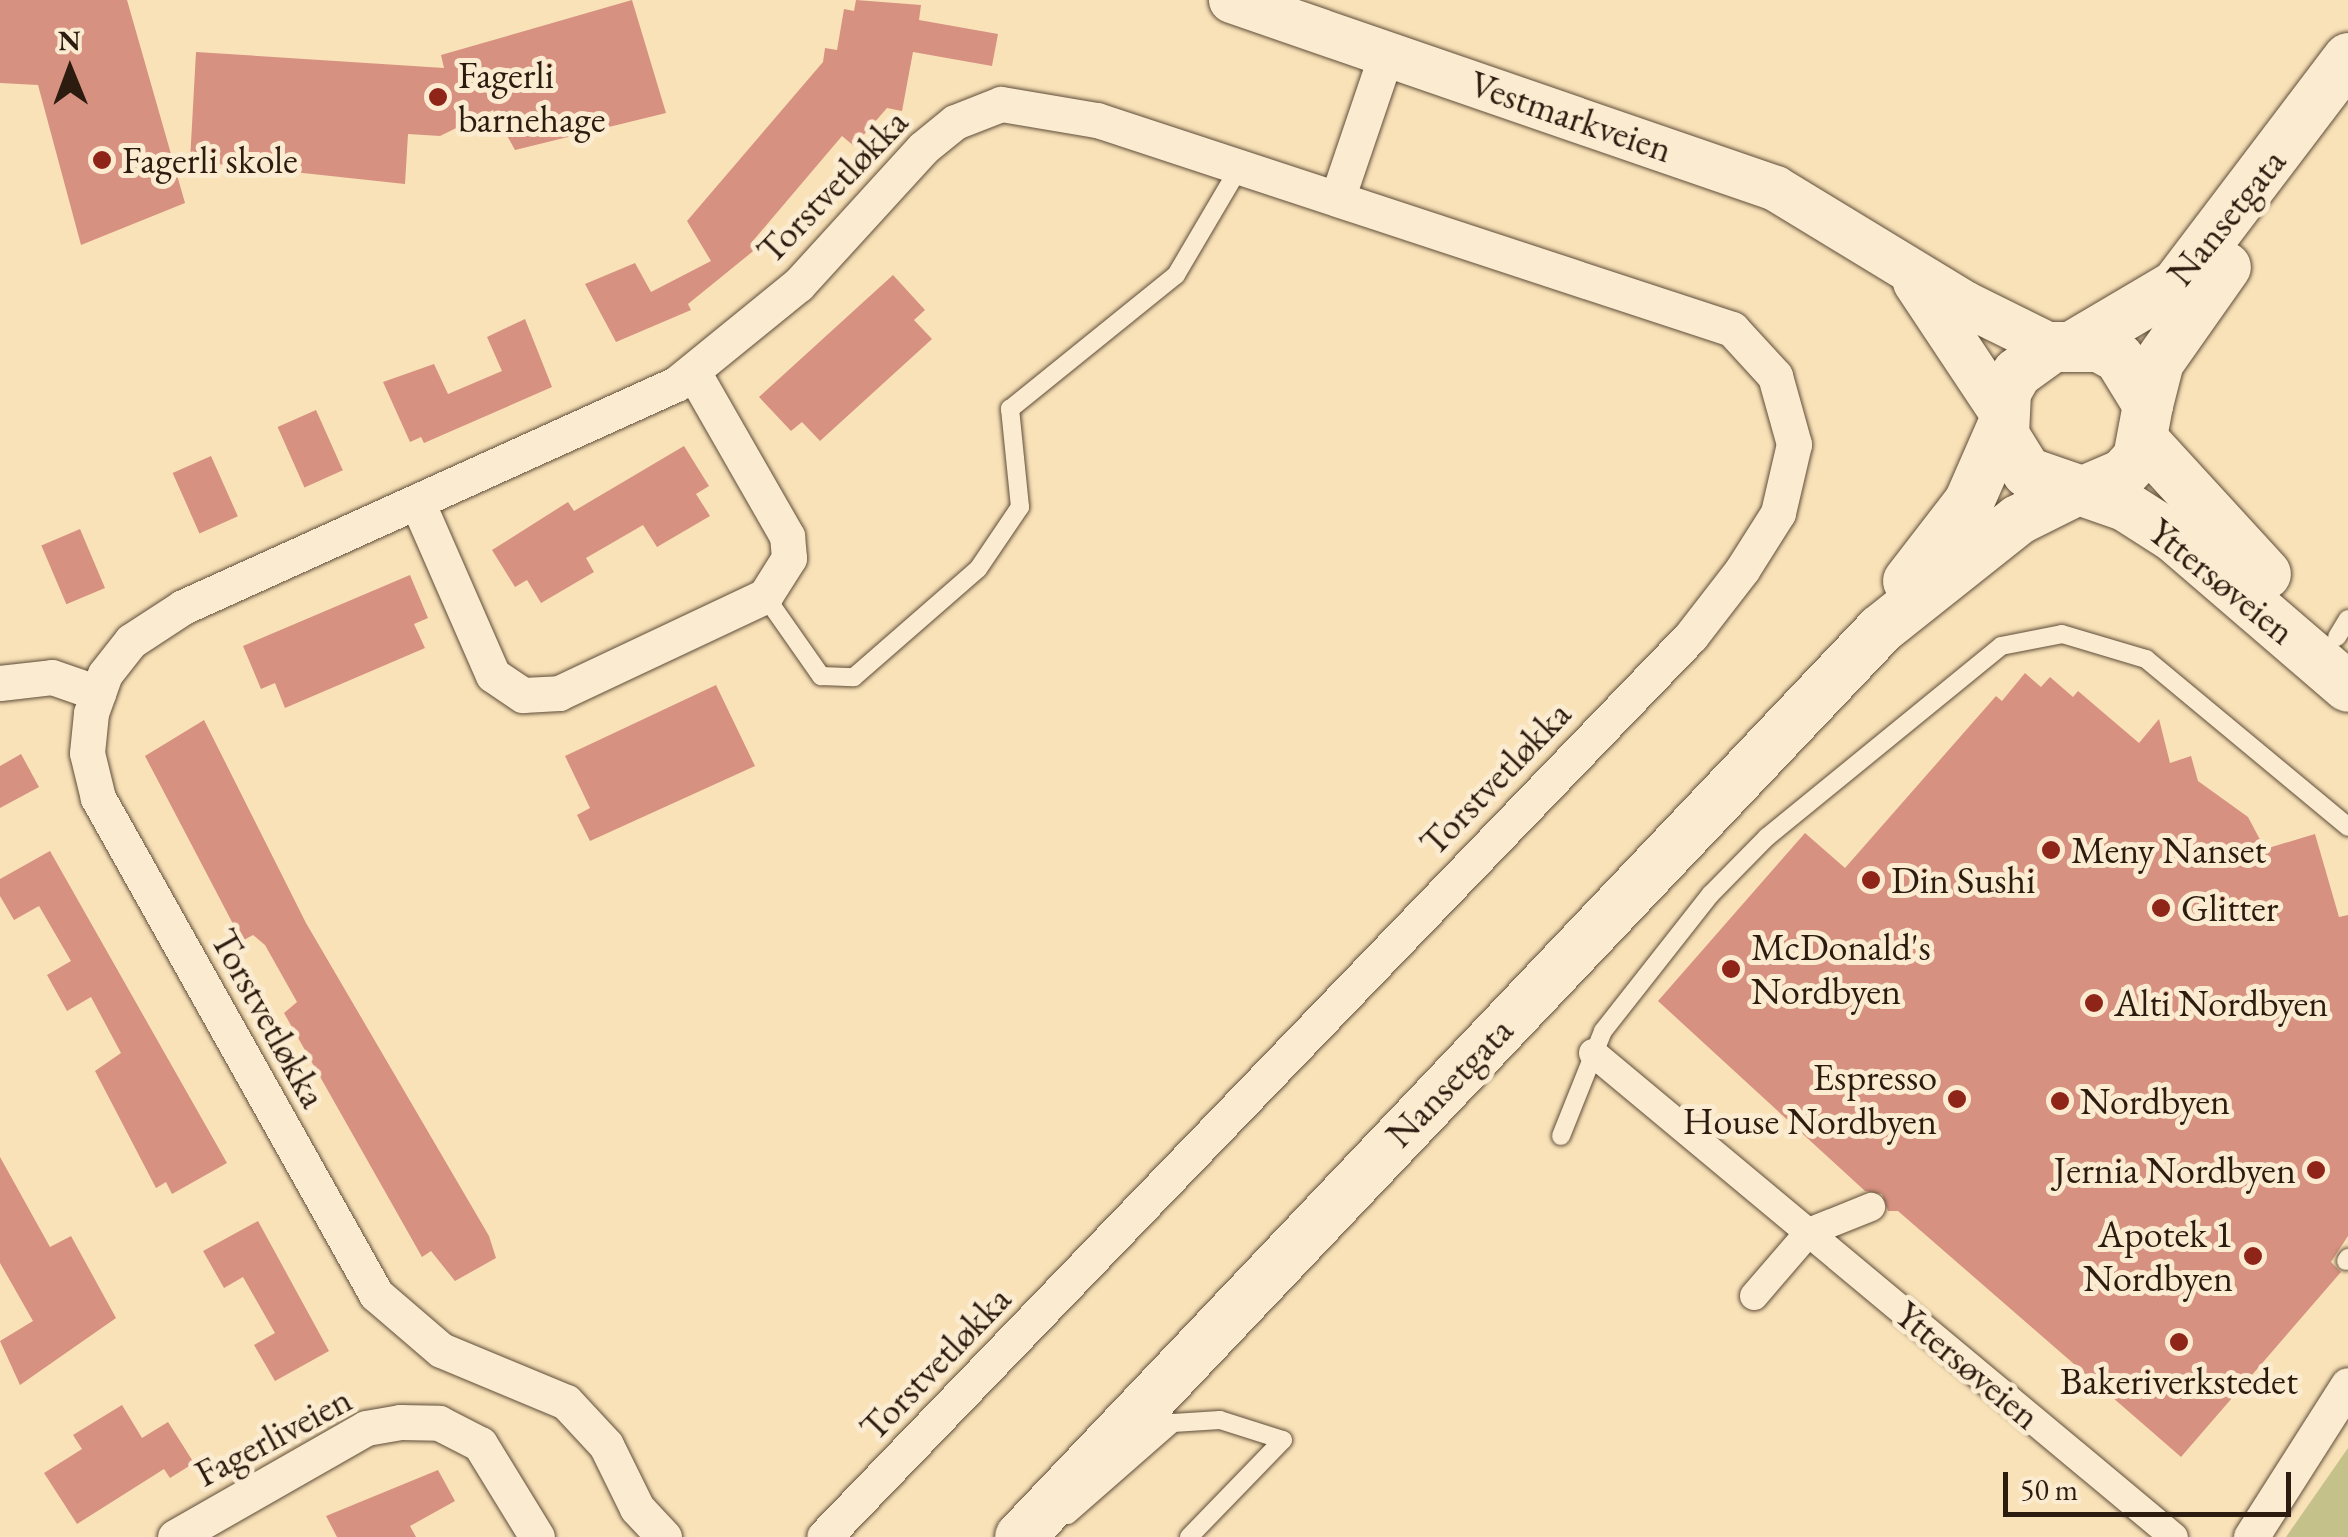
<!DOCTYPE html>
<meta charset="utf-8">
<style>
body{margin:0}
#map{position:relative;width:2348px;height:1537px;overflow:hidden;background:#f9e2b8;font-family:"EB Garamond",serif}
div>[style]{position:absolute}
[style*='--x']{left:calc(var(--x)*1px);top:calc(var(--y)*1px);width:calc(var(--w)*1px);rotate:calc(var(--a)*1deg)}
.green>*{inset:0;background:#c5c18a}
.building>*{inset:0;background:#d79180;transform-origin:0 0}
.roads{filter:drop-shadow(0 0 2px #5f4d39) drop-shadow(0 0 2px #5f4d39)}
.service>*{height:18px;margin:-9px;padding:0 9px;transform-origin:9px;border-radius:9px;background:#fbecd1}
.pedestrian>*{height:28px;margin:-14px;padding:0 14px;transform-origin:14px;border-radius:14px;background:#fbecd1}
.minor>*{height:35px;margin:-17.5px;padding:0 17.5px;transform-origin:17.5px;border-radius:17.5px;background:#fbecd1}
.tertiary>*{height:45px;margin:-22.5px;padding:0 22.5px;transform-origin:22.5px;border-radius:22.5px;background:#fbecd1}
.secondary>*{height:50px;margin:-25px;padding:0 25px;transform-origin:25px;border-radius:25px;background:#fbecd1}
.dots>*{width:28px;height:28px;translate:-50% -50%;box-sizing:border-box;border:5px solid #fbecd1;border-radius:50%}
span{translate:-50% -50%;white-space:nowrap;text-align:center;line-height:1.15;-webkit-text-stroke:10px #fbecd1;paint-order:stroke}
.poi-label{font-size:38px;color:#2c1b0f}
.left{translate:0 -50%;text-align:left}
.right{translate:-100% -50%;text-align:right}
.street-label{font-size:38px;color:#2c1b0f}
.north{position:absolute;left:20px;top:20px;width:100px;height:100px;-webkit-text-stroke:8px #fbecd1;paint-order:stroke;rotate:359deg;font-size:28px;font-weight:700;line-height:40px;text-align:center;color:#2c1b0f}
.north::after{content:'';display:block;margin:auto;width:35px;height:45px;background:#2c1b0f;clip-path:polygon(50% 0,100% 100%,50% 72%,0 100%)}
.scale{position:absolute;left:2003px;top:1472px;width:288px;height:45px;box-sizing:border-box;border:5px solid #2c1b0f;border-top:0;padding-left:12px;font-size:30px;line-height:35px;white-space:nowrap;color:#2c1b0f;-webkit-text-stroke:8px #fbecd1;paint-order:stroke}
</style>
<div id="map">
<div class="green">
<div style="clip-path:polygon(2348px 1448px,2348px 1537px,2286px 1537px)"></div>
</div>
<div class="building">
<div style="clip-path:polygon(0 0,127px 0,185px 203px,81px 245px,38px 85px,0 83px)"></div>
<div style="clip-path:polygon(632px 0,666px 113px,515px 150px,493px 110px,440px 136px,408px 134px,405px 184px,190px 161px,196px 52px,444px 68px,441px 55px)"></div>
<div style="clip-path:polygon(856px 0,921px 5px,919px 20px,998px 34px,992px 66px,913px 52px,902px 111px,887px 108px,854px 146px,842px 136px,752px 242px,757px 248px,688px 304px,691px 310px,616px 342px,585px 284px,635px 263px,651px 292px,711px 261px,687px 221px,823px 62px,825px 48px,837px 50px,844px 9px,854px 11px)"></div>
<div style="clip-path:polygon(893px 275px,925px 310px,914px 320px,932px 339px,820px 441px,802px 422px,791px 431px,759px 397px)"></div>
<div style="clip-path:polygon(525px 319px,552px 387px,424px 443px,421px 437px,410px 442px,383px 382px,434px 364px,448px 394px,502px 371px,487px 337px)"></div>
<div style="left:316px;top:410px;width:66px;height:42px;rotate:66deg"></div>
<div style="clip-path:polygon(684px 446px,709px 486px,696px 494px,710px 516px,657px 547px,643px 525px,586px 558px,594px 572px,541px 603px,527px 580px,515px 587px,492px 550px,568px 502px,574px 511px)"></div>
<div style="left:211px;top:456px;width:66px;height:42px;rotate:66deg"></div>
<div style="left:80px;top:529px;width:64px;height:42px;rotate:67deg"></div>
<div style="clip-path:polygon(410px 575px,428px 618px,414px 624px,425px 648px,285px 708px,275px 683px,261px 689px,243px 646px)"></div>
<div style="clip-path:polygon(2025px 673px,2041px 687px,2050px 677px,2073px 697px,2078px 691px,2139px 743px,2159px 719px,2170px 763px,2191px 756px,2198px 781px,2248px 817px,2265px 849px,2315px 834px,2339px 917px,2348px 915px,2348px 1236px,2331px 1262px,2341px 1272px,2181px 1457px,1898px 1211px,1888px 1211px,1882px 1194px,1865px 1191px,1658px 1001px,1805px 833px,1845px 868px,1996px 696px,2002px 701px)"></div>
<div style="clip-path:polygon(716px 685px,755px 766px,590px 841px,577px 815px,590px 808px,565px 756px)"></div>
<div style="clip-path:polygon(204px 720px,306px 923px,489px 1236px,496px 1258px,455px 1281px,431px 1251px,422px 1257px,284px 1013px,297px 1002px,265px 945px,253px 935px,242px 941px,145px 756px)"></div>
<div style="clip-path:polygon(21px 754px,39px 787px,0 808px,0 766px)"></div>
<div style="clip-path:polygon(50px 851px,227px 1163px,172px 1194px,166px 1182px,156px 1188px,95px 1071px,121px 1053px,91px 997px,67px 1011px,47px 975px,71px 961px,39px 906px,14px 920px,0 896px,0 879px)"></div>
<div style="clip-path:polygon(0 1157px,50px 1247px,71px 1236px,116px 1318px,20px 1385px,0 1341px,33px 1321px,0 1263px)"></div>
<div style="clip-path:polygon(258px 1221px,329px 1351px,275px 1381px,254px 1345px,275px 1333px,243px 1277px,224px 1288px,203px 1251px)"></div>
<div style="clip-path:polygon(122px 1405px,142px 1438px,168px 1422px,194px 1463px,170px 1478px,164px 1469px,77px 1524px,44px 1473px,82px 1449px,73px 1435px)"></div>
<div style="clip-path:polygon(438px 1470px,455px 1501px,410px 1526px,416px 1537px,337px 1537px,326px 1516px)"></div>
</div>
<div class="roads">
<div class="service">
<div style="--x:765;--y:596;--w:98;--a:55"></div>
<div style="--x:821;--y:676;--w:33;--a:2"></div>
<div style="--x:854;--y:677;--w:164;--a:-41.1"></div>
<div style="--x:978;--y:569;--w:75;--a:-55.9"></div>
<div style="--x:1020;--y:507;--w:99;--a:-95.8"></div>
<div style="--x:1010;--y:409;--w:213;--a:-38.9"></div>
<div style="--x:1176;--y:275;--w:124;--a:-59.5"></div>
<div style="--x:2337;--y:637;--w:21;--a:-59"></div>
<div style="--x:1561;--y:1136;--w:113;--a:-68.2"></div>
<div style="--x:1603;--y:1031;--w:174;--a:-51.8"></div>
<div style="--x:1711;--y:894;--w:80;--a:-45.5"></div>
<div style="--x:1767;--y:837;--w:302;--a:-39.2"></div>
<div style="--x:2001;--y:646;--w:62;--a:-11.1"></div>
<div style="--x:2062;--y:634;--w:88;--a:16.6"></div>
<div style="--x:2146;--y:659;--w:263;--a:39.7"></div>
<div style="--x:2346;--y:1261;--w:4;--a:-56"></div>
<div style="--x:1068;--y:1515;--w:140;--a:-41.2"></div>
<div style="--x:1173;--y:1423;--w:47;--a:-3.7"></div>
<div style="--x:1220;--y:1420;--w:66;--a:17.6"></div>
<div style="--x:1189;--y:1537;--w:135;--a:-45.9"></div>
</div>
<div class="pedestrian">
<div style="--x:1593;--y:1053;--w:756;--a:39.8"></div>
<div style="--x:1754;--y:1296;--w:84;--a:-49.3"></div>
<div style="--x:1809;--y:1232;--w:67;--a:-22"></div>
</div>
<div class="minor">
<div style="--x:1338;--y:196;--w:152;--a:-71.2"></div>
<div style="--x:419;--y:506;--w:184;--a:66.4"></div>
<div style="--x:493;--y:675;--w:36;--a:34"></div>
<div style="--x:523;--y:695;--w:36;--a:-3"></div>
<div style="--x:559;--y:693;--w:228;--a:-25.2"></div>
<div style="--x:765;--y:596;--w:45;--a:-57.7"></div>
<div style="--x:789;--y:558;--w:22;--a:-95"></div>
<div style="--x:787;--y:536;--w:189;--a:-119.8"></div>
<div style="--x:0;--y:683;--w:52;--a:-6.6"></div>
<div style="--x:52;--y:677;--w:49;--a:19.2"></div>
<div style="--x:175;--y:1537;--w:220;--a:-29.7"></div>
<div style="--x:366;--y:1428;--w:35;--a:-10"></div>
<div style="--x:400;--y:1422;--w:39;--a:1"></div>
<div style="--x:439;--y:1423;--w:46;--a:27.1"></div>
<div style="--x:480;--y:1444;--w:109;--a:58.5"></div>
<div style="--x:664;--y:1537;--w:40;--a:-133"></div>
<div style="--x:637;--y:1508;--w:70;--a:-116.2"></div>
<div style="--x:606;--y:1445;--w:59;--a:-132.9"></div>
<div style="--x:566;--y:1402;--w:135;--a:-157.4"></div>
<div style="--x:441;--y:1350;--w:86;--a:-139.3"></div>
<div style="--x:376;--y:1294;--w:569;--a:-119.27"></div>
<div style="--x:98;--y:798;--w:46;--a:-103.7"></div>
<div style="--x:87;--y:753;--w:40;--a:-84.3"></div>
<div style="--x:91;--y:713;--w:41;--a:-70.3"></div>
<div style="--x:105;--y:674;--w:42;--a:-51.8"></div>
<div style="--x:131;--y:641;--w:62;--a:-33.2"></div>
<div style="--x:183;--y:607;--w:541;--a:-24.34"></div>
<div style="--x:676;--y:384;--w:157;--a:-39.1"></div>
<div style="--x:798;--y:285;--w:185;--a:-47.6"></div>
<div style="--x:923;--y:148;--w:41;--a:-39.1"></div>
<div style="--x:955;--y:122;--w:49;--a:-21.4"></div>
<div style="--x:1001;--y:104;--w:97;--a:9.5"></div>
<div style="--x:1097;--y:120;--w:669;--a:18.22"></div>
<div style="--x:1732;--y:329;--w:64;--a:47.5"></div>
<div style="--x:1775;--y:376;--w:71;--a:74.4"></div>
<div style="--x:1794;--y:444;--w:71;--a:103.1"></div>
<div style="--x:1778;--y:513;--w:67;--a:122.3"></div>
<div style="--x:1742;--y:570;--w:83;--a:127.7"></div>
<div style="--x:1691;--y:636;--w:1250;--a:133.9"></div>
<div style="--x:2251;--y:1537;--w:180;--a:-57.5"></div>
</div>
<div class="tertiary">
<div style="--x:1231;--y:0;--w:576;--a:19.06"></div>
<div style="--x:1775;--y:188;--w:221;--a:31.3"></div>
<div style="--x:1964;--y:303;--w:99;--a:26.3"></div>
<div style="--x:1915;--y:282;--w:157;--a:56.4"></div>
</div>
<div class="secondary">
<div style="--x:2076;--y:344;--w:116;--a:-30.5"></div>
<div style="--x:2176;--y:285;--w:285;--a:-52.8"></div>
<div style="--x:2148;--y:405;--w:44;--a:-75.7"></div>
<div style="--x:2159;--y:362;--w:116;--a:-54.8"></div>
<div style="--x:2145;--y:442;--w:179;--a:47.5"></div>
<div style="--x:2086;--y:490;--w:40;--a:-23.4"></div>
<div style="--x:2123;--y:474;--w:22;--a:-47"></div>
<div style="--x:2138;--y:458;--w:54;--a:-79.3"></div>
<div style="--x:2148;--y:405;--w:55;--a:-121.7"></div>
<div style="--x:2119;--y:358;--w:23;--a:-151"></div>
<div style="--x:2099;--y:347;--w:46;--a:180"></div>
<div style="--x:2053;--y:347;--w:44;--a:144.2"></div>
<div style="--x:2017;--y:373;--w:22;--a:120"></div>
<div style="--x:2006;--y:392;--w:43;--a:92.7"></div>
<div style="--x:2004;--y:435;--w:44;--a:58.1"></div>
<div style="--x:2027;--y:472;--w:104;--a:19.1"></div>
<div style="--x:2125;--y:506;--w:59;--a:32.6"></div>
<div style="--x:2175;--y:538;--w:228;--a:40.7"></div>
<div style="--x:1908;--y:581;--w:100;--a:-52.3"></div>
<div style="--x:1969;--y:502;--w:82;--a:-66.3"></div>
<div style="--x:1020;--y:1537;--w:1251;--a:-46.52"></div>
<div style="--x:1881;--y:629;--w:175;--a:-38.5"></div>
<div style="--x:2018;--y:520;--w:65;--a:-26.6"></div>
</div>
</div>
<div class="dots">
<div style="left:438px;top:97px;background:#8f2418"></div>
<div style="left:102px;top:160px;background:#8f2418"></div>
<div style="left:2051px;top:850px;background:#8f2418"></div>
<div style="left:1871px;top:880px;background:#8f2418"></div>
<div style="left:2161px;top:908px;background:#8f2418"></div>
<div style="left:1731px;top:969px;background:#8f2418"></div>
<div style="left:2094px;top:1003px;background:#8f2418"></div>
<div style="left:1957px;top:1099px;background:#8f2418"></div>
<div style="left:2060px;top:1101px;background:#8f2418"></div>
<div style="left:2316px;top:1170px;background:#8f2418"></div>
<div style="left:2253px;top:1256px;background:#8f2418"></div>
<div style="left:2179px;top:1342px;background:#8f2418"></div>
</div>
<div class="poi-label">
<span class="left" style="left:458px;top:97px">Fagerli<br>barnehage</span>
<span class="left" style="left:122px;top:160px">Fagerli skole</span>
<span class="left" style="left:2071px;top:850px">Meny Nanset</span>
<span class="left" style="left:1891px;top:880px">Din Sushi</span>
<span class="left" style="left:2181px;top:908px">Glitter</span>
<span class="left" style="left:1751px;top:969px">McDonald's<br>Nordbyen</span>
<span class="left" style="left:2114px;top:1003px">Alti Nordbyen</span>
<span class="right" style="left:1937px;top:1099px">Espresso<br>House Nordbyen</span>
<span class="left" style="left:2080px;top:1101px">Nordbyen</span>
<span class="right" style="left:2296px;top:1170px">Jernia Nordbyen</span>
<span class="right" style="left:2233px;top:1256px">Apotek 1<br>Nordbyen</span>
<span style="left:2179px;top:1381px">Bakeriverkstedet</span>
</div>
<div class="street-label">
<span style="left:1571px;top:116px;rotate:19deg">Vestmarkveien</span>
<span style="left:832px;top:186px;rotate:-46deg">Torstvetløkka</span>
<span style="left:2226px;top:217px;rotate:-51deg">Nansetgata</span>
<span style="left:2222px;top:581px;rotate:39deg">Yttersøveien</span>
<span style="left:1495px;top:778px;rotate:-46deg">Torstvetløkka</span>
<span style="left:269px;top:1018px;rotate:61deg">Torstvetløkka</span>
<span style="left:1449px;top:1082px;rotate:-46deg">Nansetgata</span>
<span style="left:935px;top:1363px;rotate:-46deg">Torstvetløkka</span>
<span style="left:1968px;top:1365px;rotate:40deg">Yttersøveien</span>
<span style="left:273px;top:1436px;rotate:-28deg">Fagerliveien</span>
</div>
<div class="north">N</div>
<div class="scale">50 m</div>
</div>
